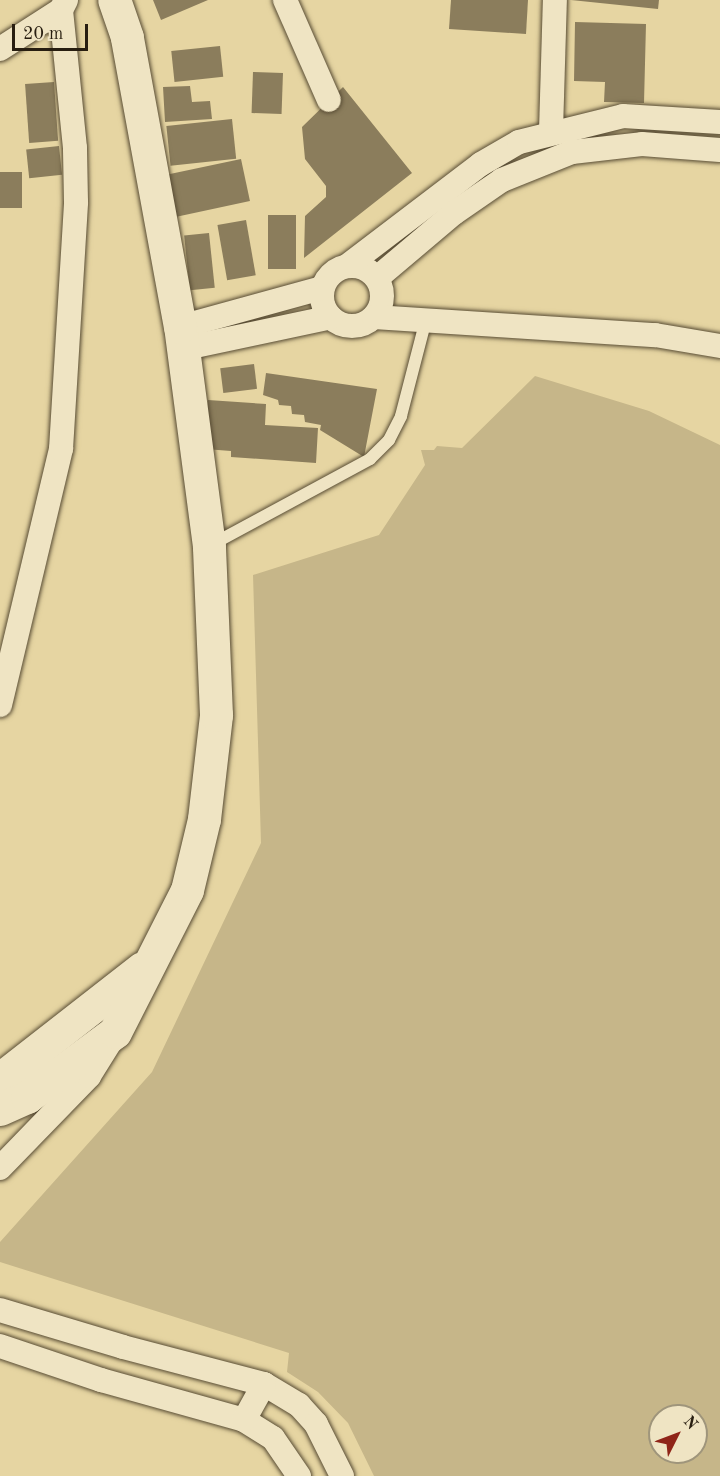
<!DOCTYPE html>
<style>
body{margin:0}
#map{position:relative;width:720px;height:1476px;overflow:hidden;background:#e6d5a2;font-family:"Old Standard TT",serif}
div>[style]{position:absolute}
[style*='--x']{left:calc(var(--x)*1px);top:calc(var(--y)*1px);width:calc(var(--w)*1px);rotate:calc(var(--a)*1deg)}
.green>*{inset:0;background:#c6b689}
.building>*{inset:0;background:#8b7d5c;transform-origin:0 0}
.roads{filter:drop-shadow(0 0 2px #584c34) drop-shadow(0 0 2px #584c34)}
.lane>*{height:12px;margin:-6px;padding:0 6px;transform-origin:6px;border-radius:6px;background:#efe4c3}
.street>*{height:24px;margin:-12px;padding:0 12px;transform-origin:12px;border-radius:12px;background:#efe4c3}
.street>.ring{margin:-12px;padding:0;box-sizing:content-box;background:none;border:24px solid #efe4c3;border-radius:50%}
.secondary>*{height:33px;margin:-16.5px;padding:0 16.5px;transform-origin:16.5px;border-radius:16.5px;background:#efe4c3}
span{translate:-50% -50%;white-space:nowrap;text-align:center;line-height:1.15;-webkit-text-stroke:5px #efe4c3;paint-order:stroke}
.north{position:absolute;left:648px;top:1404px;width:60px;height:60px;box-sizing:border-box;background:#efe4c3;border:2px solid #9f957b;border-radius:50%;rotate:48deg;font-size:16px;font-weight:700;line-height:24px;text-align:center;color:#281e10}
.north::after{content:'';display:block;margin:auto;width:21px;height:27px;background:#8f2418;clip-path:polygon(50% 0,100% 100%,50% 72%,0 100%)}
.scale{position:absolute;left:12px;top:24px;width:76px;height:27px;box-sizing:border-box;border:3px solid #281e10;border-top:0;padding-left:8px;font-size:18px;line-height:21px;white-space:nowrap;color:#281e10;-webkit-text-stroke:4px #efe4c3;paint-order:stroke}
</style>
<div id="map">
<div class="green">
<div style="clip-path:polygon(evenodd,535px 376px,649px 411px,720px 445px,720px 1476px,374px 1476px,348px 1423px,318px 1392px,287px 1372px,289px 1353px,0 1262px,0 1242px,152px 1072px,261px 843px,253px 575px,379px 535px,425px 465px,421px 450px,434px 450px,437px 446px,462px 448px,535px 376px,660px 1416px,696px 1416px,696px 1452px,660px 1452px,660px 1416px)"></div>
</div>
<div class="building">
<div style="clip-path:polygon(153px 0,208px 0,161px 20px)"></div>
<div style="clip-path:polygon(451px 0,528px 0,526px 34px,449px 29px)"></div>
<div style="clip-path:polygon(571px 0,659px 0,658px 9px)"></div>
<div style="clip-path:polygon(575px 22px,646px 24px,644px 103px,604px 102px,605px 82px,574px 81px)"></div>
<div style="left:220px;top:46px;width:31px;height:49px;rotate:84deg"></div>
<div style="left:253px;top:72px;width:30px;height:41px;rotate:2deg"></div>
<div style="left:54px;top:82px;width:59px;height:29px;rotate:86deg"></div>
<div style="clip-path:polygon(190px 86px,192px 102px,210px 101px,212px 119px,165px 122px,163px 87px)"></div>
<div style="clip-path:polygon(343px 87px,412px 173px,304px 258px,305px 216px,326px 197px,326px 186px,305px 159px,302px 127px)"></div>
<div style="left:232px;top:119px;width:40px;height:66px;rotate:84deg"></div>
<div style="left:59px;top:146px;width:29px;height:33px;rotate:84deg"></div>
<div style="left:241px;top:159px;width:43px;height:75px;rotate:78deg"></div>
<div style="left:0;top:172px;width:22px;height:36px"></div>
<div style="left:268px;top:215px;width:28px;height:54px"></div>
<div style="left:246px;top:220px;width:56px;height:29px;rotate:80deg"></div>
<div style="left:209px;top:233px;width:55px;height:25px;rotate:84deg"></div>
<div style="left:254px;top:364px;width:25px;height:34px;rotate:83deg"></div>
<div style="clip-path:polygon(266px 373px,377px 389px,364px 457px,320px 430px,321px 425px,305px 422px,304px 415px,292px 414px,291px 406px,279px 405px,278px 400px,263px 395px)"></div>
<div style="clip-path:polygon(208px 400px,266px 404px,265px 425px,318px 428px,316px 463px,231px 457px,231px 451px,205px 449px)"></div>
</div>
<div class="roads">
<div class="lane">
<div style="--x:211;--y:545;--w:181;--a:-28.4"></div>
<div style="--x:370;--y:459;--w:27;--a:-45"></div>
<div style="--x:389;--y:440;--w:27;--a:-63"></div>
<div style="--x:401;--y:416;--w:100;--a:-75.5"></div>
</div>
<div class="street">
<div style="--x:285;--y:0;--w:109;--a:66.3"></div>
<div style="--x:0;--y:49;--w:72;--a:-32.6"></div>
<div style="--x:61;--y:10;--w:11;--a:-63"></div>
<div style="--x:551;--y:131;--w:131;--a:-88.3"></div>
<div class="ring" style="left:322px;top:266px;width:36px;height:36px"></div>
<div style="--x:347;--y:266;--w:168;--a:-37.3"></div>
<div style="--x:481;--y:164;--w:44;--a:-30.1"></div>
<div style="--x:519;--y:142;--w:107;--a:-14"></div>
<div style="--x:623;--y:116;--w:97;--a:3.5"></div>
<div style="--x:377;--y:278;--w:101;--a:-40.2"></div>
<div style="--x:454;--y:213;--w:58;--a:-34.5"></div>
<div style="--x:502;--y:180;--w:75;--a:-21.8"></div>
<div style="--x:572;--y:152;--w:70;--a:-6.5"></div>
<div style="--x:642;--y:144;--w:78;--a:4.4"></div>
<div style="--x:374;--y:317;--w:282;--a:3.7"></div>
<div style="--x:655;--y:335;--w:66;--a:9.6"></div>
<div style="--x:180;--y:327;--w:147;--a:-15.4"></div>
<div style="--x:181;--y:349;--w:153;--a:-12"></div>
<div style="--x:0;--y:705;--w:263;--a:-76.6"></div>
<div style="--x:61;--y:449;--w:247;--a:-86.5"></div>
<div style="--x:76;--y:202;--w:54;--a:-91.1"></div>
<div style="--x:75;--y:148;--w:139;--a:-95.8"></div>
<div style="--x:0;--y:1168;--w:128;--a:-45.9"></div>
<div style="--x:89;--y:1076;--w:44;--a:-58.1"></div>
<div style="--x:0;--y:1310;--w:128;--a:16.7"></div>
<div style="--x:123;--y:1347;--w:146;--a:14.7"></div>
<div style="--x:264;--y:1384;--w:41;--a:31"></div>
<div style="--x:299;--y:1405;--w:25;--a:48"></div>
<div style="--x:316;--y:1424;--w:58;--a:63.4"></div>
<div style="--x:0;--y:1346;--w:107;--a:18.6"></div>
<div style="--x:101;--y:1380;--w:148;--a:15.6"></div>
<div style="--x:244;--y:1420;--w:34;--a:32"></div>
<div style="--x:273;--y:1438;--w:46;--a:55.6"></div>
<div style="--x:244;--y:1420;--w:41;--a:-60.9"></div>
</div>
<div class="secondary">
<div style="--x:0;--y:1079;--w:180;--a:-38"></div>
<div style="--x:0;--y:1109;--w:30;--a:-24"></div>
<div style="--x:27;--y:1097;--w:109;--a:-36.5"></div>
<div style="--x:115;--y:1032;--w:159;--a:-63.1"></div>
<div style="--x:187;--y:890;--w:73;--a:-76.5"></div>
<div style="--x:204;--y:819;--w:105;--a:-83.4"></div>
<div style="--x:216;--y:715;--w:169;--a:-92.4"></div>
<div style="--x:209;--y:546;--w:221;--a:-97.5"></div>
<div style="--x:180;--y:327;--w:295;--a:-100.4"></div>
<div style="--x:127;--y:37;--w:39;--a:-109"></div>
</div>
</div>
<div class="north">N</div>
<div class="scale">20 m</div>
</div>
